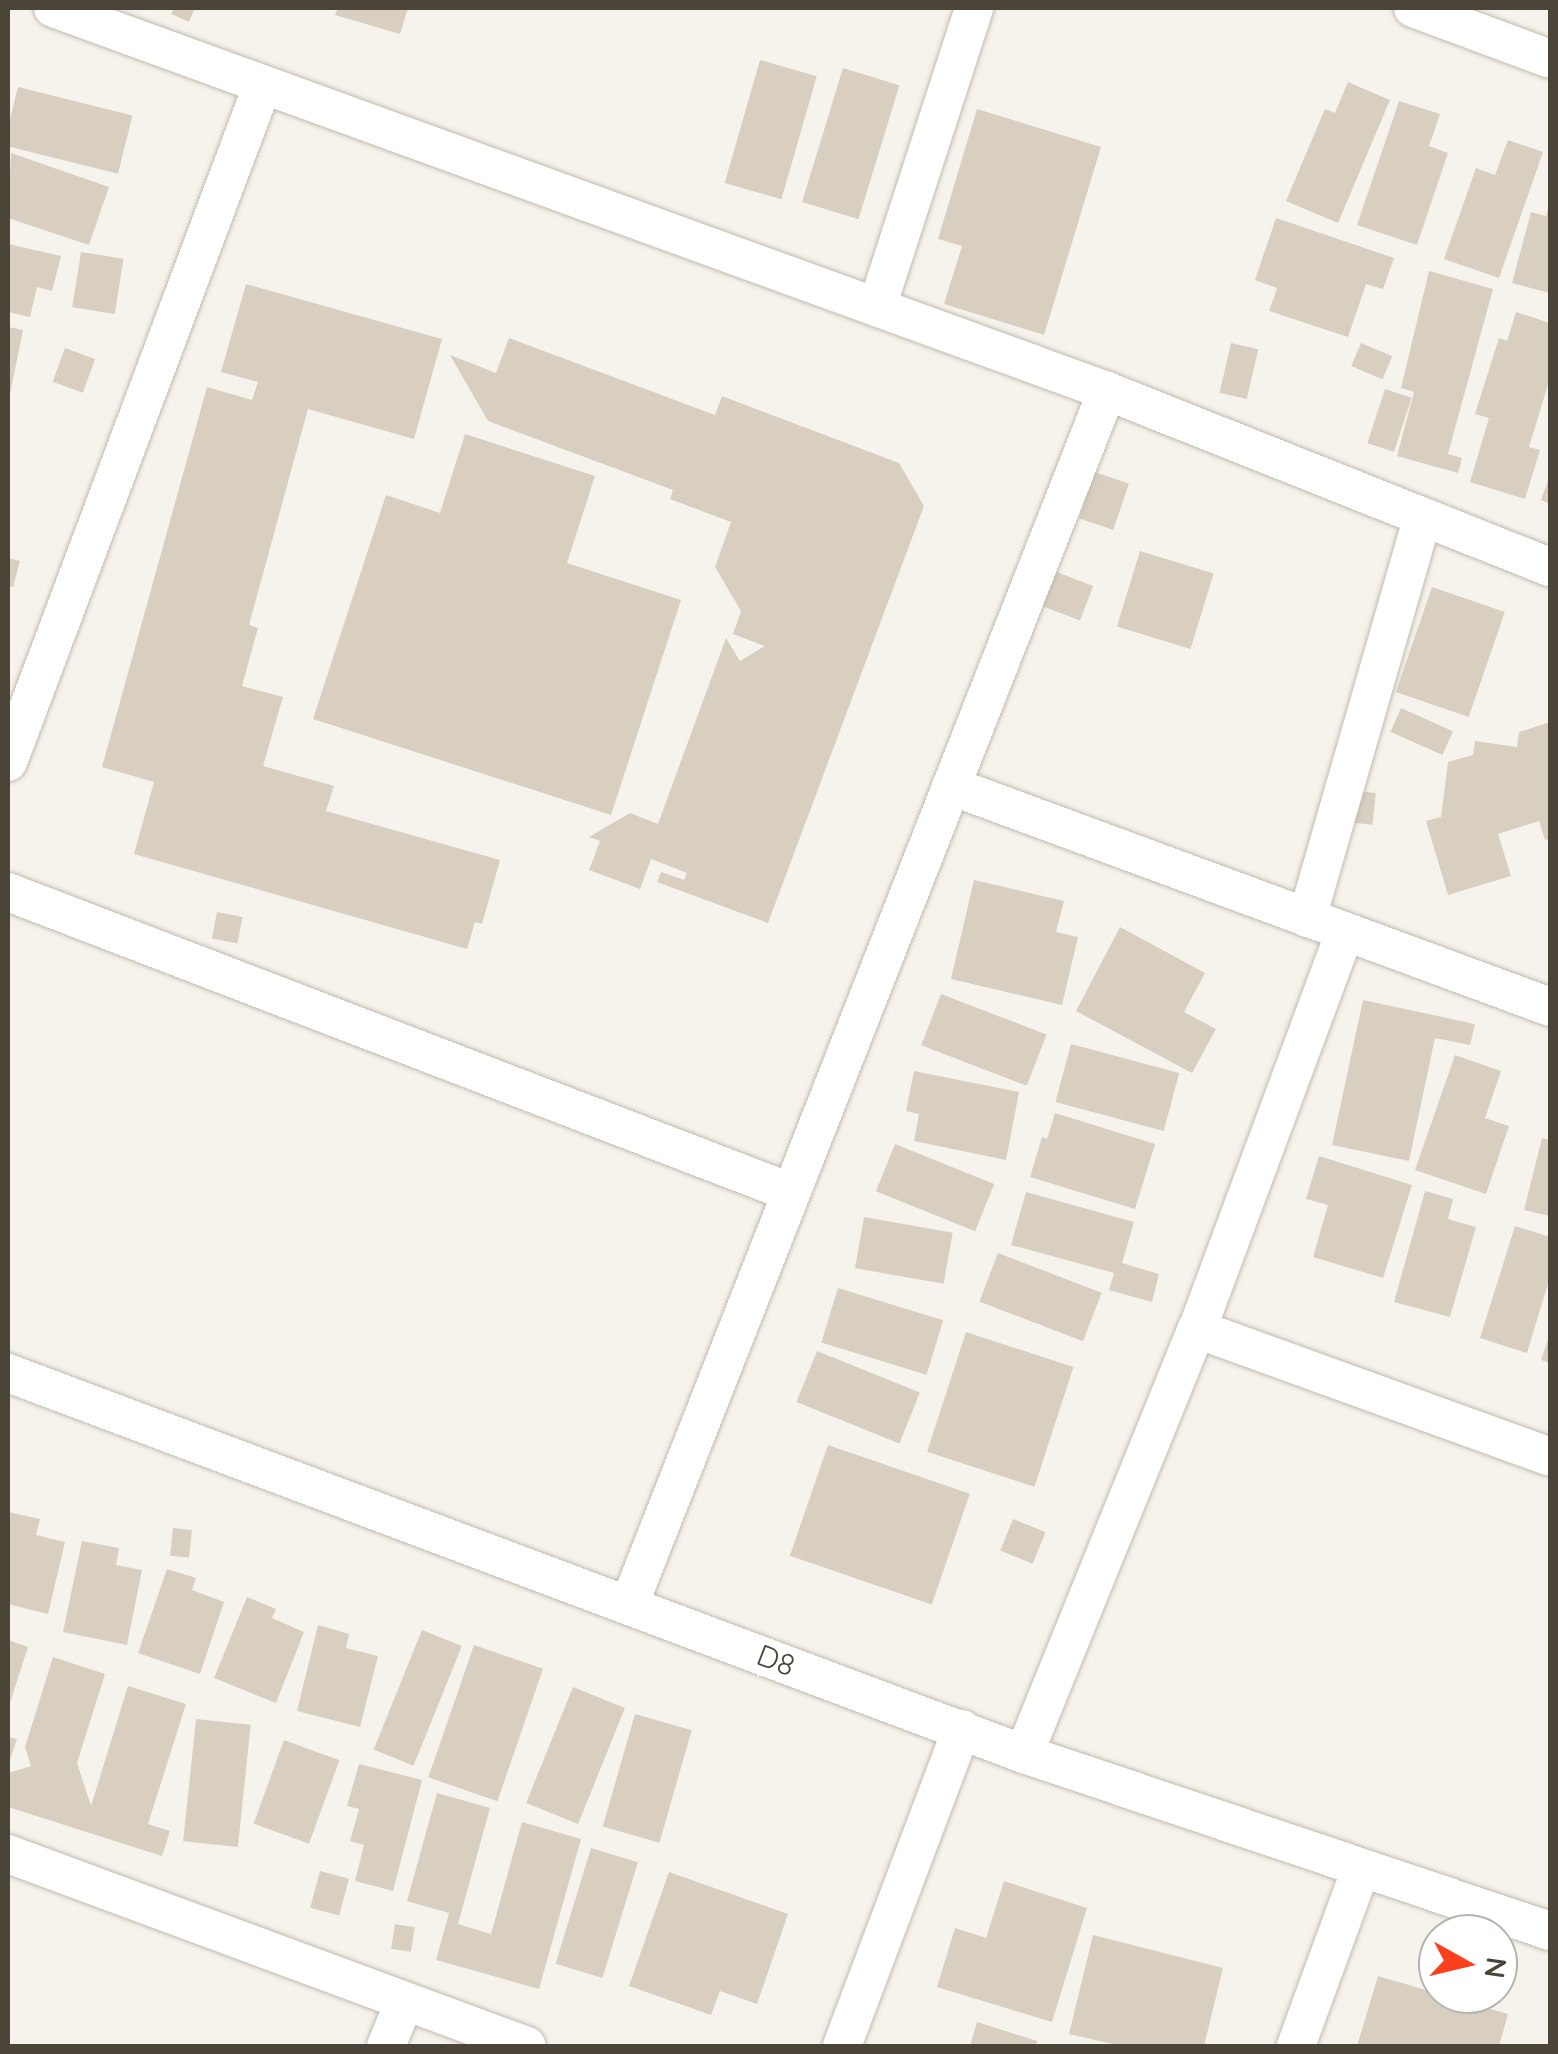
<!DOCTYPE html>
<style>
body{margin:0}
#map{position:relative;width:1558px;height:2054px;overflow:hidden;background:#f6f3ec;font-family:Quicksand,sans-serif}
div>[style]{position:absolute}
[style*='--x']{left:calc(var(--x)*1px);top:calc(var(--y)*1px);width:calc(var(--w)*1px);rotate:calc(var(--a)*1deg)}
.building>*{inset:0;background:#d8cfc1;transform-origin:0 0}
.roads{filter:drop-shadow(0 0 2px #c2bbae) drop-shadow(0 0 2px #c2bbae)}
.minor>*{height:38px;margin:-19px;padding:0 19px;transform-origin:19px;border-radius:19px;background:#fff}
span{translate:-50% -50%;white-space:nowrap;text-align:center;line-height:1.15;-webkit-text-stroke:8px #fff;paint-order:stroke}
.street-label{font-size:30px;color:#4b4439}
.frame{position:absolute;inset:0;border:10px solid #4b4439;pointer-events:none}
.north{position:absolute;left:1418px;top:1914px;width:100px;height:100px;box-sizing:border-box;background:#fff;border:2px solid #b7b4b0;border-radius:50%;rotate:98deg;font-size:28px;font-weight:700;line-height:40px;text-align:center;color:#4b4439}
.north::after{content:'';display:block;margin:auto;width:35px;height:45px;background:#fc3f1d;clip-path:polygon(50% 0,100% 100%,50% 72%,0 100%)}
</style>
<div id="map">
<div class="building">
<div style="clip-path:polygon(174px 8px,195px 8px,189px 22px,171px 14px)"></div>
<div style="clip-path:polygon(338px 8px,408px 8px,400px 34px,335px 15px)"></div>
<div style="left:760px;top:60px;width:59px;height:128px;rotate:16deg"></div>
<div style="left:843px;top:68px;width:59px;height:140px;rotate:17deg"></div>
<div style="clip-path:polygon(1348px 82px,1390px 100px,1338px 223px,1286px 201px,1325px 109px,1335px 113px)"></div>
<div style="left:18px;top:87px;width:118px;height:60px;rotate:14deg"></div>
<div style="clip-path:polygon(1399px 101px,1440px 114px,1429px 146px,1448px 153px,1417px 245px,1357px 225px)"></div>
<div style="clip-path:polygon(977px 109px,1101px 147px,1044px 335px,944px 304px,962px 246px,938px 239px)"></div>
<div style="clip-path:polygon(1508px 140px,1543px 152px,1499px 278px,1444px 259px,1476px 168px,1495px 175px)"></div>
<div style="clip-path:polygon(11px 153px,109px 187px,89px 245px,8px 218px)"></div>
<div style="clip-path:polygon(1550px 202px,1550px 293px,1512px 283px,1531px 212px,1546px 216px)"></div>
<div style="clip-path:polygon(1276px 218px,1394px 258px,1383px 289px,1366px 284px,1348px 337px,1269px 311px,1277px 288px,1255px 280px)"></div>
<div style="clip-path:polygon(8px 244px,61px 256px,52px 291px,37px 287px,30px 317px,8px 312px)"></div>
<div style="left:81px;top:252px;width:43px;height:56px;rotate:9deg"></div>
<div style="clip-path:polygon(1429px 271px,1493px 289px,1448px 454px,1462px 458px,1458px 473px,1397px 456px,1414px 392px,1401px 388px)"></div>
<div style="clip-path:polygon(246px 284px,442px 339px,414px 439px,308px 409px,249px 625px,258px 628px,242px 686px,283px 697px,263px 766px,334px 786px,326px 811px,500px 860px,482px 924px,475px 922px,467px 949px,134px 854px,154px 782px,102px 767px,207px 387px,252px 400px,258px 382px,221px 372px)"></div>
<div style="clip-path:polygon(1516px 312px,1550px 323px,1550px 378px,1529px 447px,1540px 450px,1525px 499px,1470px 482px,1489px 418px,1475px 414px,1499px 338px,1507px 341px)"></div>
<div style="clip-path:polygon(8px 327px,23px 330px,9px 399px,8px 399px)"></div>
<div style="clip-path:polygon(509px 338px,715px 415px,722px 396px,899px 463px,924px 506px,768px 923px,657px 882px,661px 872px,684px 880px,687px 873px,651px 859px,640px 889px,589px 870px,600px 841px,589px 837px,630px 813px,658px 824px,726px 638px,740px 661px,765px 646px,733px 634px,741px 611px,715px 567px,731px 522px,670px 499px,673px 490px,488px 421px,450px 355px,496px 373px)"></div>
<div style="left:1231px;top:343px;width:28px;height:51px;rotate:13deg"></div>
<div style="left:1361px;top:343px;width:34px;height:25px;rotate:23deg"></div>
<div style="left:65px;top:348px;width:32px;height:36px;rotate:20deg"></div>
<div style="left:1385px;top:389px;width:28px;height:57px;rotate:18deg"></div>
<div style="clip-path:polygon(465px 434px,595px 476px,567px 563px,681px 600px,611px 815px,313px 719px,386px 495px,440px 513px)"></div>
<div style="left:1095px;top:472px;width:36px;height:49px;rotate:19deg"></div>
<div style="clip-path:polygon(1550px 475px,1550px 504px,1541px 500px)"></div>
<div style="left:1140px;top:551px;width:77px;height:79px;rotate:17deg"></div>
<div style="clip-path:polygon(8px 558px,20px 561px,13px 587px,8px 586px)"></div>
<div style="left:1054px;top:571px;width:42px;height:37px;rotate:21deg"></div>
<div style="left:1432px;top:587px;width:77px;height:111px;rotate:19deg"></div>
<div style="left:1401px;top:708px;width:57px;height:26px;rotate:24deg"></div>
<div style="clip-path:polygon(1550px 722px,1550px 839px,1545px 840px,1539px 821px,1498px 834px,1511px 876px,1448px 895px,1426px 821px,1441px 817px,1448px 762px,1473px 755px,1475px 741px,1517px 747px,1519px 732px)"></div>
<div style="left:1348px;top:790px;width:28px;height:32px;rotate:6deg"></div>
<div style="clip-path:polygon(974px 880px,1064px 901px,1056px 932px,1078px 937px,1062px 1005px,951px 979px)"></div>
<div style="left:217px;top:912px;width:26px;height:27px;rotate:11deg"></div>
<div style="clip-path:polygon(1120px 927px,1205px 973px,1184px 1012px,1216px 1029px,1192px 1073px,1076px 1011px)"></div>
<div style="left:941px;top:994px;width:113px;height:55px;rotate:21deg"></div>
<div style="clip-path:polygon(1363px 1000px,1475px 1024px,1470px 1045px,1435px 1038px,1409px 1161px,1332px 1145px)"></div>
<div style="left:1071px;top:1044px;width:112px;height:60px;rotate:15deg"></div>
<div style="clip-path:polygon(1455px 1055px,1501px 1071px,1485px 1118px,1509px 1126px,1486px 1194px,1415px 1170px)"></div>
<div style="clip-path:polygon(914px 1071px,1019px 1092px,1006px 1160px,914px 1141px,919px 1114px,906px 1111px)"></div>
<div style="clip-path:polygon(1055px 1113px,1155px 1144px,1135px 1209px,1030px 1177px,1042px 1137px,1047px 1139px)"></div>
<div style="clip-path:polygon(1542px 1138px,1550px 1140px,1550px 1216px,1524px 1210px)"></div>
<div style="left:895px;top:1144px;width:107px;height:51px;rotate:22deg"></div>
<div style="clip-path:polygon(1319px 1156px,1412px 1185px,1383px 1278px,1313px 1257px,1328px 1205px,1306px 1199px)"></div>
<div style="clip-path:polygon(1425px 1191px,1453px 1199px,1448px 1219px,1476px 1227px,1450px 1317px,1394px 1302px)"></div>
<div style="clip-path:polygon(1026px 1192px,1134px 1222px,1122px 1263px,1159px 1274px,1152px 1302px,1109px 1290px,1114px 1273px,1011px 1245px)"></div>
<div style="left:864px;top:1217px;width:90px;height:52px;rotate:10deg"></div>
<div style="clip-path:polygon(1515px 1226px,1550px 1237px,1550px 1277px,1527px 1353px,1480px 1338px)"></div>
<div style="left:998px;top:1253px;width:111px;height:52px;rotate:21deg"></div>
<div style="left:838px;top:1288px;width:110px;height:57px;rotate:17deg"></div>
<div style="left:966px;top:1332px;width:113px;height:126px;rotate:18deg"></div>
<div style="clip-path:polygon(1550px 1334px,1550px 1363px,1541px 1360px)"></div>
<div style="left:817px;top:1351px;width:111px;height:55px;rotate:22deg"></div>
<div style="left:828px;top:1445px;width:150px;height:117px;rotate:19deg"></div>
<div style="clip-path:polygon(8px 1512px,40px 1519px,36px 1535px,65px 1542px,48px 1614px,8px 1604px)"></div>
<div style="left:1013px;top:1519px;width:35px;height:34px;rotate:22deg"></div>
<div style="left:173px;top:1528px;width:19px;height:28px;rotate:6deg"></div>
<div style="clip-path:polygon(82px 1541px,119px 1548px,116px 1565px,142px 1570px,127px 1645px,63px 1632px)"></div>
<div style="clip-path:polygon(167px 1569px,196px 1578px,192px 1590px,224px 1602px,200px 1674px,138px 1653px)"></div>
<div style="clip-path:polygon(247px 1597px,276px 1609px,272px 1618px,304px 1632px,276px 1703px,214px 1678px)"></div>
<div style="clip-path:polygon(318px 1625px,349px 1634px,346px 1648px,378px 1656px,360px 1727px,297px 1711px)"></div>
<div style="left:422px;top:1630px;width:43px;height:129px;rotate:22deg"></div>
<div style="clip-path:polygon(8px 1640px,28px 1647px,8px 1709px)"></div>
<div style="left:474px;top:1645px;width:73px;height:140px;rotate:19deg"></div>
<div style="clip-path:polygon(53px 1657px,105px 1674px,77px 1763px,91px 1806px,128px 1686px,186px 1704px,148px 1824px,170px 1831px,162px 1856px,8px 1807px,8px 1773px,31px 1766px,25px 1747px)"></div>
<div style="left:573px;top:1687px;width:56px;height:125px;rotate:22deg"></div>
<div style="left:635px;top:1714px;width:59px;height:117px;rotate:16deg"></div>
<div style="left:196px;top:1719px;width:55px;height:123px;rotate:6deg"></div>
<div style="clip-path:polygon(8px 1737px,17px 1739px,8px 1766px)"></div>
<div style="left:284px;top:1740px;width:59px;height:89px;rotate:20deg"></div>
<div style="clip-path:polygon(359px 1764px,422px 1780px,393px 1891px,355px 1881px,364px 1845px,350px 1841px,359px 1809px,347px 1806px)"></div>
<div style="clip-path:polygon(437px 1793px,490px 1808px,458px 1924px,491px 1934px,522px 1822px,581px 1839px,539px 1989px,436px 1960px,449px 1913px,407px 1901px)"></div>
<div style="left:591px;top:1848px;width:49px;height:121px;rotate:17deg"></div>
<div style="left:320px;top:1871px;width:30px;height:38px;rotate:15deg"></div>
<div style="clip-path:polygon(669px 1872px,788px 1914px,757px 2004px,720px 1991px,711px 2015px,629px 1986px)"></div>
<div style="clip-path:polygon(1004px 1881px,1087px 1908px,1052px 2022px,937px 1987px,955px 1928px,986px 1938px)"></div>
<div style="left:395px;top:1924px;width:20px;height:25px;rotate:9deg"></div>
<div style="clip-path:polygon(1093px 1935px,1223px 1968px,1204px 2046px,1121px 2046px,1069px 2034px)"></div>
<div style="clip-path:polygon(1378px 1976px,1508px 2014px,1499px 2046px,1357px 2046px)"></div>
<div style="clip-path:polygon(977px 2022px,1037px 2041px,1036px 2046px,970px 2046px)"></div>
</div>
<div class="roads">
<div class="minor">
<div style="--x:53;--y:8;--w:1121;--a:19.97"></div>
<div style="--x:1107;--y:391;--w:477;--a:21.7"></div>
<div style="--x:1413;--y:8;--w:146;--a:20.4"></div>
<div style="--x:877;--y:307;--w:314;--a:-72"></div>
<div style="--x:8;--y:762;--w:724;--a:-69.39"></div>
<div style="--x:951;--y:786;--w:638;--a:20.25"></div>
<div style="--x:8;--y:892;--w:838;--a:20.99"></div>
<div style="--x:1307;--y:918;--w:417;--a:-73.9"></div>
<div style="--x:1345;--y:932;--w:424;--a:110.4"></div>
<div style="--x:1197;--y:1329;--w:375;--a:19.9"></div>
<div style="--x:8;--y:1373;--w:1085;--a:20.56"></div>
<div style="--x:1024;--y:1754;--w:555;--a:18.6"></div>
<div style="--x:629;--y:1605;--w:1305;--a:-68.51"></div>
<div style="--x:1024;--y:1754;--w:459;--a:-67.9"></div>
<div style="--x:8;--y:1854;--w:553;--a:20.3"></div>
<div style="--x:386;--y:2046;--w:47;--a:-67.3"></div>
<div style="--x:842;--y:2046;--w:339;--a:-69.3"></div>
<div style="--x:1296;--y:2046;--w:189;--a:-69.9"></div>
</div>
</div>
<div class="street-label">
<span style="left:776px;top:1660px;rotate:21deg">D8</span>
</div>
<div class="frame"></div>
<div class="north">N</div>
</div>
